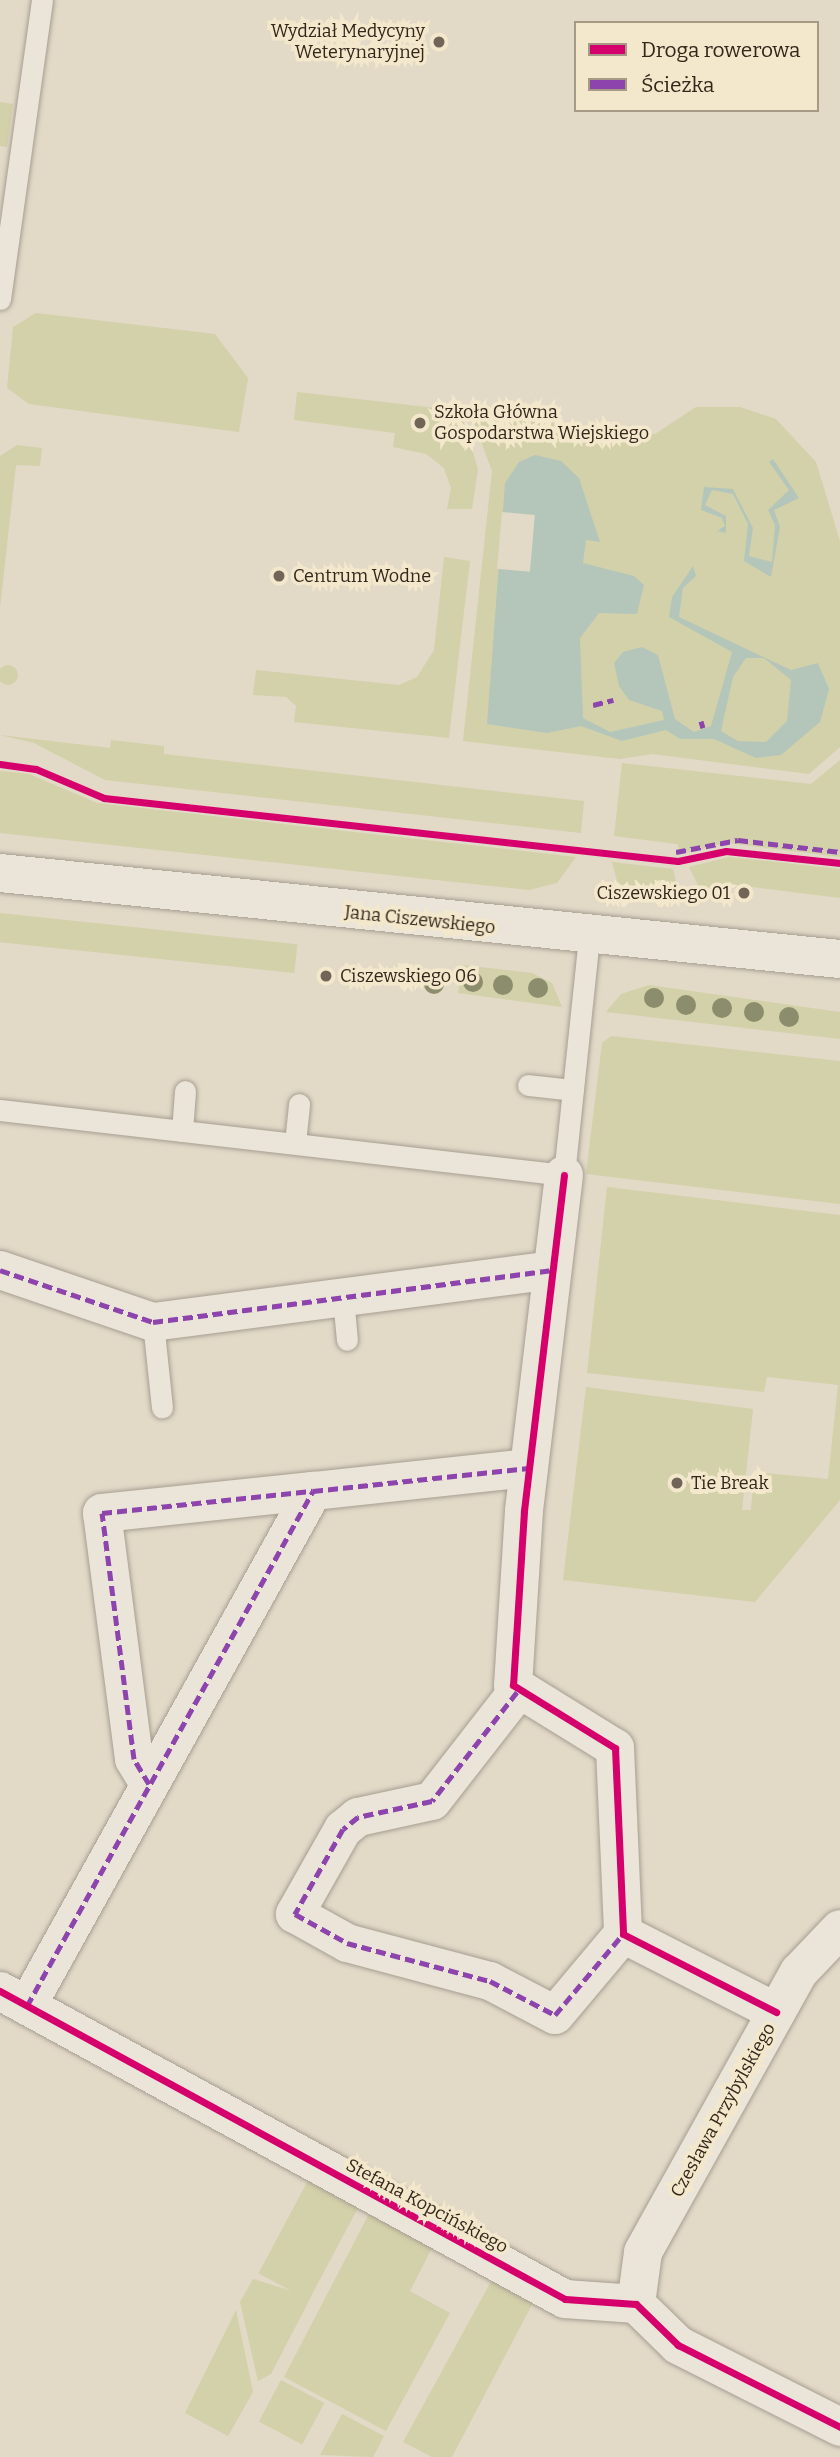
<!DOCTYPE html>
<meta charset="utf-8">
<style>
body{margin:0}
#map{position:relative;width:840px;height:2457px;overflow:hidden;background:#e2d9c7;font-family:Bitter,serif}
div>[style]{position:absolute}
[style*='--x']{left:calc(var(--x)*1px);top:calc(var(--y)*1px);width:calc(var(--w)*1px);rotate:calc(var(--a)*1deg)}
.green>*{inset:0;background:#d2d1a9;transform-origin:0 0}
.round{border-radius:50%}
.water>*{inset:0;background:#b4c6ba}
.pier>*{inset:0;background:#e2d9c7;transform-origin:0 0}
.roads{filter:drop-shadow(0 0 2px #a69e91) drop-shadow(0 0 2px #a69e91)}
.lane>*{height:21px;margin:-10.5px;padding:0 10.5px;transform-origin:10.5px;border-radius:10.5px;background:#eae4d9}
.street>*{height:38px;margin:-19px;padding:0 19px;transform-origin:19px;border-radius:19px;background:#eae4d9}
.secondary>*{height:38px;margin:-19px;padding:0 19px;transform-origin:19px;border-radius:19px;background:#eae4d9}
.quiet>*{height:5px;margin-top:-2.5px;transform-origin:0;background:repeating-linear-gradient(90deg,#8e44ad 0 10px,transparent 0 15px)}
.cycleway>*{height:7px;margin:-3.5px;padding:0 3.5px;transform-origin:3.5px;border-radius:3.5px;background:#d6006c}
.trees>*{width:20px;height:20px;margin:-10px;border-radius:50%;background:#8c8d6c}
.dots>*{width:19px;height:19px;translate:-50% -50%;box-sizing:border-box;border:4px solid #f4e8cc;border-radius:50%}
span{translate:-50% -50%;white-space:nowrap;text-align:center;line-height:1.15;-webkit-text-stroke:7px #f4e8cc;paint-order:stroke}
.poi-label{font-size:18px;color:#33261b}
.right{translate:-100% -50%;text-align:right}
.left{translate:0 -50%;text-align:left}
.street-label{font-size:18px;color:#33261b}
.legend{position:absolute;left:574px;top:21px;width:245px;height:91px;box-sizing:border-box;background:#f4e8cc;border:2px solid #a79a85;margin:0;padding:9px 12px;list-style:none;font-size:21px;color:#33261b}
.legend li{display:flex;align-items:center;gap:14px;height:35px}
.legend b{width:35px;border:2px solid #a79a85}
</style>
<div id="map">
<div class="green">
<div style="clip-path:polygon(0 102px,13px 104px,7px 147px,0 146px)"></div>
<div style="clip-path:polygon(36px 313px,215px 334px,248px 378px,239px 432px,29px 404px,7px 388px,13px 327px)"></div>
<div style="clip-path:polygon(297px 392px,461px 411px,478px 469px,472px 509px,447px 509px,451px 488px,444px 468px,426px 454px,393px 447px,395px 433px,294px 420px)"></div>
<div style="clip-path:polygon(696px 407px,740px 407px,776px 419px,816px 462px,840px 541px,840px 747px,809px 774px,652px 754px,620px 759px,463px 741px,492px 471px,471px 414px,655px 434px)"></div>
<div style="clip-path:polygon(17px 445px,42px 448px,40px 466px,16px 465px,0 608px,0 456px)"></div>
<div style="clip-path:polygon(444px 557px,470px 561px,449px 738px,294px 722px,296px 706px,286px 697px,253px 695px,256px 670px,399px 685px,417px 677px,434px 650px)"></div>
<div class="round" style="left:-2px;top:665px;width:20px;height:20px"></div>
<div style="clip-path:polygon(0 735px,110px 748px,111px 740px,164px 746px,164px 754px,584px 801px,581px 833px,105px 780px,34px 743px)"></div>
<div style="clip-path:polygon(840px 760px,840px 857px,727px 843px,682px 854px,677px 844px,614px 836px,622px 763px,811px 784px)"></div>
<div style="clip-path:polygon(0 771px,29px 774px,97px 803px,576px 857px,557px 883px,529px 890px,0 833px)"></div>
<div style="clip-path:polygon(729px 857px,840px 869px,840px 898px,728px 884px,727px 889px,699px 887px,689px 867px)"></div>
<div style="clip-path:polygon(612px 862px,673px 869px,681px 902px,635px 896px,617px 881px)"></div>
<div style="left:0;top:913px;width:299px;height:29px;rotate:6deg"></div>
<div style="clip-path:polygon(462px 965px,532px 973px,552px 983px,562px 1007px,458px 993px)"></div>
<div style="clip-path:polygon(649px 985px,840px 1012px,840px 1039px,606px 1012px,621px 994px)"></div>
<div style="clip-path:polygon(611px 1036px,840px 1061px,840px 1204px,586px 1174px,602px 1043px)"></div>
<div style="clip-path:polygon(607px 1187px,840px 1215px,840px 1500px,755px 1602px,563px 1580px,586px 1387px,753px 1409px,742px 1510px,751px 1510px,754px 1472px,828px 1479px,838px 1385px,767px 1377px,764px 1392px,587px 1373px)"></div>
<div style="left:313px;top:2171px;width:57px;height:116px;rotate:28deg"></div>
<div style="clip-path:polygon(371px 2210px,434px 2244px,410px 2291px,450px 2313px,386px 2431px,284px 2377px)"></div>
<div style="clip-path:polygon(493px 2278px,537px 2295px,452px 2457px,432px 2457px,403px 2442px)"></div>
<div style="clip-path:polygon(253px 2279px,311px 2297px,271px 2374px,258px 2381px,240px 2302px)"></div>
<div style="clip-path:polygon(236px 2310px,253px 2392px,228px 2436px,185px 2413px)"></div>
<div style="left:281px;top:2380px;width:49px;height:47px;rotate:28deg"></div>
<div style="clip-path:polygon(342px 2414px,384px 2436px,373px 2457px,320px 2455px)"></div>
</div>
<div class="water">
<div style="clip-path:polygon(evenodd,535px 455px,561px 461px,579px 478px,600px 542px,586px 540px,583px 563px,634px 576px,644px 585px,637px 614px,599px 613px,580px 638px,583px 718px,610px 732px,664px 720px,662px 711px,629px 700px,619px 686px,614px 663px,623px 652px,642px 647px,658px 655px,675px 719px,694px 732px,711px 726px,732px 652px,669px 617px,672px 597px,693px 566px,696px 576px,683px 588px,679px 617px,791px 670px,818px 663px,829px 689px,820px 722px,781px 755px,756px 758px,714px 739px,680px 739px,666px 730px,622px 741px,581px 726px,547px 733px,487px 724px,505px 483px,519px 462px,535px 455px,746px 658px,764px 658px,791px 680px,787px 721px,766px 742px,738px 741px,721px 731px,733px 677px,746px 658px)"></div>
<div style="clip-path:polygon(773px 459px,799px 498px,774px 510px,780px 527px,771px 577px,744px 561px,748px 524px,733px 494px,712px 490px,705px 505px,726px 516px,726px 533px,717px 531px,725px 526px,722px 518px,701px 510px,704px 487px,733px 489px,753px 528px,749px 556px,772px 562px,775px 525px,768px 510px,789px 490px,769px 462px)"></div>
</div>
<div class="pier">
<div style="left:502px;top:512px;width:33px;height:57px;rotate:5deg"></div>
</div>
<div class="roads">
<div class="lane">
<div style="--x:0;--y:299;--w:302;--a:-82"></div>
<div style="--x:528;--y:1085;--w:45;--a:6.3"></div>
<div style="--x:0;--y:1110;--w:568;--a:6.57"></div>
<div style="--x:564;--y:1175;--w:239;--a:-84"></div>
<div style="--x:182;--y:1131;--w:40;--a:-85.7"></div>
<div style="--x:295;--y:1143;--w:39;--a:-84"></div>
<div style="--x:343;--y:1298;--w:42;--a:84.6"></div>
<div style="--x:153;--y:1322;--w:86;--a:84"></div>
</div>
<div class="street">
<div style="--x:564;--y:1175;--w:338;--a:96.8"></div>
<div style="--x:524;--y:1511;--w:174;--a:93.6"></div>
<div style="--x:513;--y:1685;--w:120;--a:31.7"></div>
<div style="--x:615;--y:1748;--w:186;--a:87.5"></div>
<div style="--x:623;--y:1934;--w:172;--a:27"></div>
<div style="--x:0;--y:1270;--w:162;--a:18.8"></div>
<div style="--x:153;--y:1322;--w:401;--a:-7.4"></div>
<div style="--x:517;--y:1692;--w:138;--a:127.9"></div>
<div style="--x:432;--y:1801;--w:76;--a:167.8"></div>
<div style="--x:358;--y:1817;--w:19;--a:141"></div>
<div style="--x:343;--y:1829;--w:98;--a:119.5"></div>
<div style="--x:295;--y:1914;--w:60;--a:29.1"></div>
<div style="--x:347;--y:1943;--w:148;--a:14.9"></div>
<div style="--x:490;--y:1981;--w:73;--a:27.6"></div>
<div style="--x:555;--y:2015;--w:106;--a:-50"></div>
<div style="--x:149;--y:1784;--w:29;--a:-121"></div>
<div style="--x:134;--y:1759;--w:248;--a:-97.4"></div>
<div style="--x:102;--y:1513;--w:212;--a:-6"></div>
<div style="--x:0;--y:1991;--w:643;--a:28.6"></div>
<div style="--x:565;--y:2299;--w:71;--a:4"></div>
<div style="--x:636;--y:2304;--w:59;--a:44.3"></div>
<div style="--x:678;--y:2345;--w:182;--a:26.8"></div>
<div style="--x:27;--y:2006;--w:589;--a:-60.95"></div>
<div style="--x:313;--y:1491;--w:217;--a:-6.1"></div>
<div style="--x:636;--y:2304;--w:52;--a:-82.3"></div>
<div style="--x:643;--y:2252;--w:321;--a:-60.9"></div>
<div style="--x:799;--y:1972;--w:59;--a:-46.4"></div>
</div>
<div class="secondary">
<div style="--x:0;--y:873;--w:844;--a:5.85"></div>
</div>
</div>
<div class="quiet">
<div style="--x:593;--y:705;--w:21;--a:-14"></div>
<div style="--x:701;--y:721;--w:7;--a:74"></div>
<div style="--x:676;--y:852;--w:63;--a:-11"></div>
<div style="--x:738;--y:840;--w:103;--a:6.7"></div>
<div style="--x:0;--y:1270;--w:162;--a:18.8"></div>
<div style="--x:153;--y:1322;--w:401;--a:-7.4"></div>
<div style="--x:517;--y:1692;--w:138;--a:127.9"></div>
<div style="--x:432;--y:1801;--w:76;--a:167.8"></div>
<div style="--x:358;--y:1817;--w:19;--a:141"></div>
<div style="--x:343;--y:1829;--w:98;--a:119.5"></div>
<div style="--x:295;--y:1914;--w:60;--a:29.1"></div>
<div style="--x:347;--y:1943;--w:148;--a:14.9"></div>
<div style="--x:490;--y:1981;--w:73;--a:27.6"></div>
<div style="--x:555;--y:2015;--w:106;--a:-50"></div>
<div style="--x:149;--y:1784;--w:29;--a:-121"></div>
<div style="--x:134;--y:1759;--w:248;--a:-97.4"></div>
<div style="--x:102;--y:1513;--w:212;--a:-6"></div>
<div style="--x:27;--y:2006;--w:589;--a:-60.95"></div>
<div style="--x:313;--y:1491;--w:217;--a:-6.1"></div>
</div>
<div class="cycleway">
<div style="--x:0;--y:764;--w:36;--a:8"></div>
<div style="--x:36;--y:769;--w:74;--a:23.1"></div>
<div style="--x:104;--y:798;--w:577;--a:6.26"></div>
<div style="--x:678;--y:861;--w:49;--a:-11.8"></div>
<div style="--x:726;--y:851;--w:115;--a:6"></div>
<div style="--x:564;--y:1175;--w:338;--a:96.8"></div>
<div style="--x:524;--y:1511;--w:174;--a:93.6"></div>
<div style="--x:513;--y:1685;--w:120;--a:31.7"></div>
<div style="--x:615;--y:1748;--w:186;--a:87.5"></div>
<div style="--x:623;--y:1934;--w:172;--a:27"></div>
<div style="--x:0;--y:1991;--w:643;--a:28.6"></div>
<div style="--x:565;--y:2299;--w:71;--a:4"></div>
<div style="--x:636;--y:2304;--w:59;--a:44.3"></div>
<div style="--x:678;--y:2345;--w:182;--a:26.8"></div>
</div>
<div class="trees">
<div style="left:473px;top:982px"></div>
<div style="left:434px;top:984px"></div>
<div style="left:503px;top:985px"></div>
<div style="left:538px;top:988px"></div>
<div style="left:654px;top:998px"></div>
<div style="left:686px;top:1005px"></div>
<div style="left:722px;top:1008px"></div>
<div style="left:754px;top:1012px"></div>
<div style="left:789px;top:1017px"></div>
</div>
<div class="dots">
<div style="left:439px;top:42px;background:#706557"></div>
<div style="left:420px;top:423px;background:#706557"></div>
<div style="left:279px;top:576px;background:#706557"></div>
<div style="left:744px;top:893px;background:#706557"></div>
<div style="left:326px;top:976px;background:#706557"></div>
<div style="left:677px;top:1483px;background:#706557"></div>
</div>
<div class="poi-label">
<span class="right" style="left:425px;top:42px">Wydział Medycyny<br>Weterynaryjnej</span>
<span class="left" style="left:434px;top:423px">Szkoła Główna<br>Gospodarstwa Wiejskiego</span>
<span class="left" style="left:293px;top:576px">Centrum Wodne</span>
<span class="right" style="left:730px;top:893px">Ciszewskiego 01</span>
<span class="left" style="left:340px;top:976px">Ciszewskiego 06</span>
<span class="left" style="left:691px;top:1483px">Tie Break</span>
</div>
<div class="street-label">
<span style="left:420px;top:920px;rotate:6deg">Jana Ciszewskiego</span>
<span style="left:723px;top:2110px;rotate:-61deg">Czesława Przybylskiego</span>
<span style="left:427px;top:2206px;rotate:28deg">Stefana Kopcińskiego</span>
</div>
<ul class="legend">
<li><b style="height:9px;background:#d6006c"></b>Droga rowerowa</li>
<li><b style="height:9px;background:#8e44ad"></b>Ścieżka</li>
</ul>
</div>
